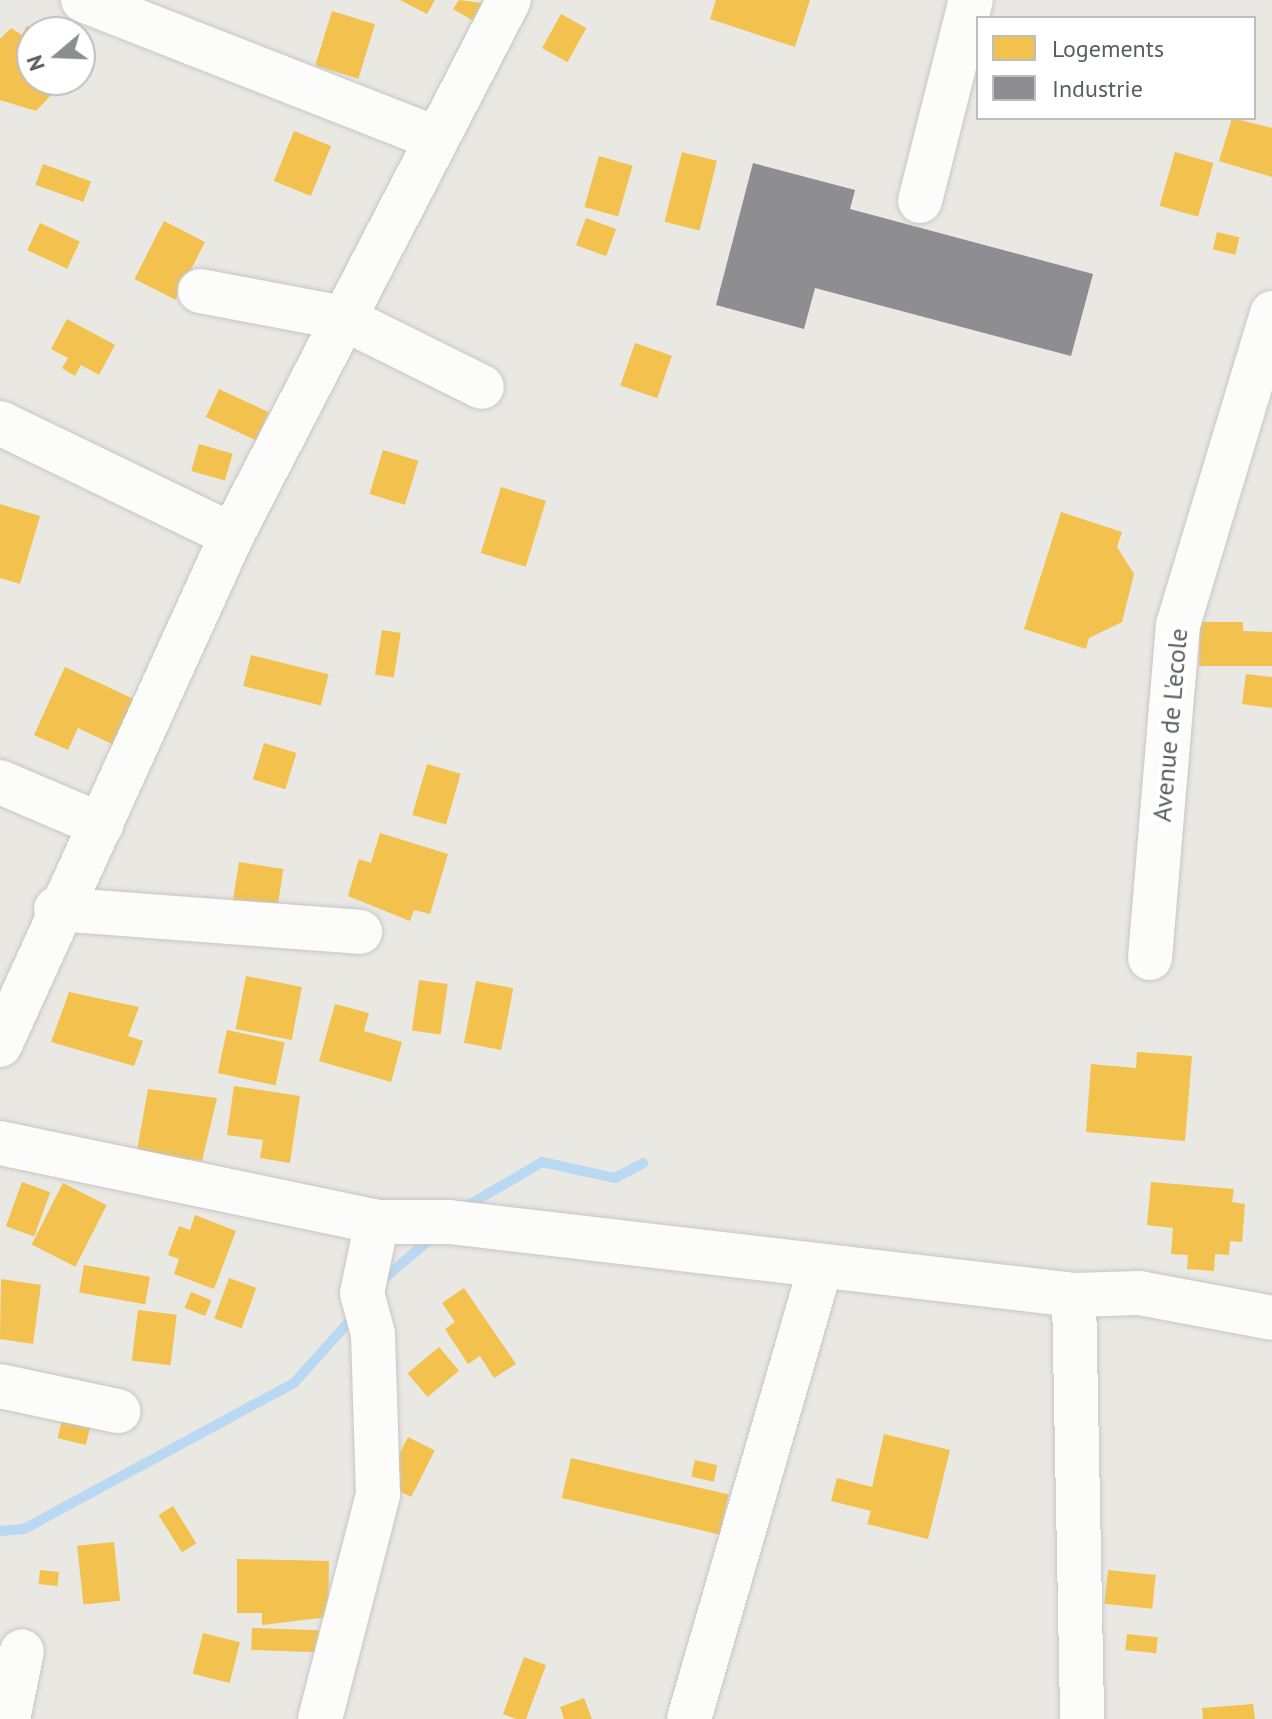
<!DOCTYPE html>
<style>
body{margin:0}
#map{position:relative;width:1272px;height:1719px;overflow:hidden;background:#e9e8e3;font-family:"PT Sans",sans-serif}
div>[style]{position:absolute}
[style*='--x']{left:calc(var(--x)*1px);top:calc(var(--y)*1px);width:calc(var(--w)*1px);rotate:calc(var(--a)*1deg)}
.homes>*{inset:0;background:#f2c14e;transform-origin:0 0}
.industry>*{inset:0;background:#8d8d92}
.stream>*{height:10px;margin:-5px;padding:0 5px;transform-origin:5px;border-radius:5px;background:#b9d8f2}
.roads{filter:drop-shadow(0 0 2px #c6c6c6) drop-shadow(0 0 2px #c6c6c6)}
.minor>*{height:44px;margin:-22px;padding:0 22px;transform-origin:22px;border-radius:22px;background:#fcfcfb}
span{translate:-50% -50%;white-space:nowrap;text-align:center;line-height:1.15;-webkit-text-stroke:8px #fff;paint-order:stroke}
.street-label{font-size:26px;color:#5a5d61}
.legend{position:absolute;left:976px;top:16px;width:280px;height:104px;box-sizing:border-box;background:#fff;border:2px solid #bdbec0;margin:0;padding:10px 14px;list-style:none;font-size:24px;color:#5a5d61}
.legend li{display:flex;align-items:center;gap:16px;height:40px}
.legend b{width:40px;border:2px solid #bdbec0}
.north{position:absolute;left:16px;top:16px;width:80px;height:80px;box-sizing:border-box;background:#fff;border:2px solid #bdbec0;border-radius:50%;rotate:251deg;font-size:22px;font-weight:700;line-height:32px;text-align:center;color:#5a5d61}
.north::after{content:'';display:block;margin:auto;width:28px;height:36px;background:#8c8e8e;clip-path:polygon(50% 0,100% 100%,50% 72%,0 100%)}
</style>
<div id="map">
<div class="homes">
<div style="clip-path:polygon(400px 0,435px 0,427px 14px)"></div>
<div style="clip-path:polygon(459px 0,482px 3px,472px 20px,453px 9px)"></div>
<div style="clip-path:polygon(716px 0,810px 0,795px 47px,710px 19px)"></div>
<div style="left:332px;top:11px;width:45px;height:57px;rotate:17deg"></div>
<div style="left:561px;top:14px;width:29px;height:39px;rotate:29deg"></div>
<div style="clip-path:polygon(27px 26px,38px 32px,32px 80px,65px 80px,36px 111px,0 100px,0 39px,11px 28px,22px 35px)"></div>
<div style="clip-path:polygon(1232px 118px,1272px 128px,1272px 177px,1219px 161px)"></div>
<div style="left:294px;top:131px;width:40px;height:54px;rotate:22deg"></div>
<div style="left:682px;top:152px;width:36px;height:72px;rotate:14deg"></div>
<div style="left:1175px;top:152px;width:40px;height:56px;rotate:16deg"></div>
<div style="left:599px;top:156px;width:35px;height:53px;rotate:16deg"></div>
<div style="left:43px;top:164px;width:51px;height:22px;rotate:20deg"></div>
<div style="left:586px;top:218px;width:32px;height:29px;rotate:20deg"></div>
<div style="left:164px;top:221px;width:46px;height:65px;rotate:27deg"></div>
<div style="left:40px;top:223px;width:44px;height:30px;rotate:25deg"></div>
<div style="left:1217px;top:232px;width:23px;height:18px;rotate:13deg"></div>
<div style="clip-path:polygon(67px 319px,115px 345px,99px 375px,81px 365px,75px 376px,62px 368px,68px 358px,51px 349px)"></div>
<div style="left:635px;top:343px;width:39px;height:45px;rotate:19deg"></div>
<div style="left:219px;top:389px;width:55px;height:31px;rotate:25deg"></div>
<div style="left:199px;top:444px;width:35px;height:28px;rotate:16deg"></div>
<div style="left:383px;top:450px;width:37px;height:46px;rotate:17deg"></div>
<div style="left:501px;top:487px;width:47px;height:69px;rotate:17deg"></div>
<div style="clip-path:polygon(0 504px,40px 516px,20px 584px,0 578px)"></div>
<div style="clip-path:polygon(1061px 512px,1122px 532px,1117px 547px,1134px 574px,1122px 622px,1089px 638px,1086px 649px,1024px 629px)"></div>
<div style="clip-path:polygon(1200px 622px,1243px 622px,1243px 631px,1272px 632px,1272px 666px,1199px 666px)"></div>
<div style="left:382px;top:630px;width:19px;height:45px;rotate:9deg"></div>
<div style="left:251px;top:655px;width:80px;height:32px;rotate:14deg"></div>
<div style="clip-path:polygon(65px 667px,136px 700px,116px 746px,78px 728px,68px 750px,34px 735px)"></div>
<div style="clip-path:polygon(1246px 674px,1272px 677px,1272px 708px,1242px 704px)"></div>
<div style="left:264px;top:743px;width:34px;height:38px;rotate:17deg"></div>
<div style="left:427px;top:764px;width:35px;height:53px;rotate:16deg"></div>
<div style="clip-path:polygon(380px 833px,448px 854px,430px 914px,414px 910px,410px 921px,348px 896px,359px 859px,371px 863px)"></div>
<div style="left:239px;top:862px;width:45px;height:43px;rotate:9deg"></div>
<div style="left:246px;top:976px;width:57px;height:54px;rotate:11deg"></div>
<div style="left:419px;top:980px;width:29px;height:51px;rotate:8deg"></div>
<div style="left:476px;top:981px;width:38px;height:63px;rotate:11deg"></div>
<div style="clip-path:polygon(69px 992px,139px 1007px,128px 1036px,143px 1041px,134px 1066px,51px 1042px)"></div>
<div style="clip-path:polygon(335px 1004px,369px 1013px,364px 1031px,402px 1042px,391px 1082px,319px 1061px)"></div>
<div style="left:227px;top:1030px;width:59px;height:44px;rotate:12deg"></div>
<div style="clip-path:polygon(1137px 1052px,1192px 1056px,1185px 1141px,1086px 1132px,1091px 1064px,1136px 1068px)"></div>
<div style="clip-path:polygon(234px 1086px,300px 1096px,290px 1163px,260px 1158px,263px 1140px,227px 1135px)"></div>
<div style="clip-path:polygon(148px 1089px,217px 1098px,202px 1161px,189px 1159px,188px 1167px,136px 1156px)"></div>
<div style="left:22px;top:1182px;width:30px;height:47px;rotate:20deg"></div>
<div style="clip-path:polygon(1151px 1182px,1234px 1189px,1232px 1202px,1245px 1204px,1242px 1242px,1230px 1241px,1229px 1255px,1215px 1254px,1214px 1271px,1187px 1269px,1188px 1255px,1171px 1254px,1173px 1228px,1147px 1225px)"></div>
<div style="left:63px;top:1183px;width:49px;height:69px;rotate:27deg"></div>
<div style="clip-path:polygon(195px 1215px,236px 1231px,214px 1289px,174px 1274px,179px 1259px,168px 1255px,179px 1226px,190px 1230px)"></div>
<div style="left:84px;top:1265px;width:67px;height:28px;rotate:10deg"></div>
<div style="left:229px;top:1278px;width:29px;height:43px;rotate:20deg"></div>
<div style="clip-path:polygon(1px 1279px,41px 1285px,33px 1344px,0 1339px)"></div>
<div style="clip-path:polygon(464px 1288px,516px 1364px,494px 1378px,480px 1356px,468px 1364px,445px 1329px,455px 1322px,442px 1303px)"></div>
<div style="left:191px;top:1292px;width:22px;height:17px;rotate:22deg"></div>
<div style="left:138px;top:1310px;width:39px;height:51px;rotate:7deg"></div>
<div style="left:439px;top:1347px;width:31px;height:41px;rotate:50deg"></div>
<div style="left:66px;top:1404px;width:29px;height:35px;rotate:14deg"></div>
<div style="clip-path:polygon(884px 1434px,950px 1450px,928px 1539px,867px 1524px,871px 1511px,831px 1501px,837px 1478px,872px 1487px)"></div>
<div style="left:408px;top:1437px;width:30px;height:52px;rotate:27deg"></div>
<div style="left:571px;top:1458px;width:162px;height:41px;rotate:13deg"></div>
<div style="left:695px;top:1460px;width:23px;height:17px;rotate:13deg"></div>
<div style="left:173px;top:1506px;width:44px;height:17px;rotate:58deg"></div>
<div style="left:114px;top:1542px;width:59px;height:37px;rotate:84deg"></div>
<div style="clip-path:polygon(237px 1559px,329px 1561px,328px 1617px,262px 1625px,262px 1613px,237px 1613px)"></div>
<div style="left:40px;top:1570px;width:19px;height:14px;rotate:6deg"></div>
<div style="left:1108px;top:1570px;width:48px;height:34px;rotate:6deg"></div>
<div style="left:252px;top:1628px;width:67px;height:22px;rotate:2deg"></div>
<div style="left:203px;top:1633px;width:38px;height:42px;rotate:14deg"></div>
<div style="left:1127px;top:1634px;width:31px;height:16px;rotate:6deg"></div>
<div style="clip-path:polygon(524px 1657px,546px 1665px,526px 1719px,516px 1719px,503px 1714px)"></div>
<div style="clip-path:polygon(584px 1698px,592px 1719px,564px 1719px,560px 1707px)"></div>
<div style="clip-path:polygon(1253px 1704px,1255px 1719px,1203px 1719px,1202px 1708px)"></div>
</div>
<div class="industry">
<div style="clip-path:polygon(753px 163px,855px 190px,850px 209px,1093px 274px,1071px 356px,815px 288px,804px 329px,716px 305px)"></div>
</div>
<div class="stream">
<div style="--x:460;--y:1210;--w:95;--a:-30.3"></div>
<div style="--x:542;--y:1162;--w:75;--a:12.4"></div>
<div style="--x:615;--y:1178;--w:32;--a:-28"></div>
<div style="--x:380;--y:1282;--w:72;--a:-40.5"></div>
<div style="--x:0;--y:1531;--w:24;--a:-5"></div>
<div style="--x:24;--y:1529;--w:307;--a:-28.4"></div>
<div style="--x:294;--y:1383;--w:93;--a:-48.1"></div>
</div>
<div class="roads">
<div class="minor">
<div style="--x:83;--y:0;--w:380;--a:21.4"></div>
<div style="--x:920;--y:201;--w:207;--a:-75.8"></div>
<div style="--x:200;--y:291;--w:146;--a:10.7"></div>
<div style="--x:343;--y:318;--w:155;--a:26.4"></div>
<div style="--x:0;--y:423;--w:258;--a:25.8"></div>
<div style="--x:0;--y:782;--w:110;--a:23.1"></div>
<div style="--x:56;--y:909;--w:305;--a:4.3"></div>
<div style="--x:1150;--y:958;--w:334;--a:-85.2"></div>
<div style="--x:1178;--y:625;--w:326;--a:-73.2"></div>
<div style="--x:0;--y:1045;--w:560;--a:-65.54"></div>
<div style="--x:232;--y:535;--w:602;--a:-62.63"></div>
<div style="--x:0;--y:1143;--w:385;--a:11.8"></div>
<div style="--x:377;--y:1222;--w:72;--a:0"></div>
<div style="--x:449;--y:1222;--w:629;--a:6.66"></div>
<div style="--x:1074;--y:1295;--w:65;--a:-1.8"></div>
<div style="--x:1139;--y:1293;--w:135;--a:10.6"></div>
<div style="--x:1074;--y:1295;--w:424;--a:88.9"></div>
<div style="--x:0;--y:1386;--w:121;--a:12"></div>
<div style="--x:8;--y:1719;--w:69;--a:-78.4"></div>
<div style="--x:320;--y:1719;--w:232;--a:-75.5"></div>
<div style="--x:378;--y:1494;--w:160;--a:-91.8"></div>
<div style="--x:373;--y:1334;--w:42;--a:-105"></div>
<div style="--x:362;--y:1293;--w:73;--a:-78.1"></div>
<div style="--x:689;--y:1719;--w:471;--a:-73.8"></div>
</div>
</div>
<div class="street-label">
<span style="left:1170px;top:725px;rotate:-85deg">Avenue de L'ecole</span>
</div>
<ul class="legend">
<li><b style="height:22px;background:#f2c14e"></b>Logements</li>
<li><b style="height:22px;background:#8d8d92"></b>Industrie</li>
</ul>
<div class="north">N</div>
</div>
